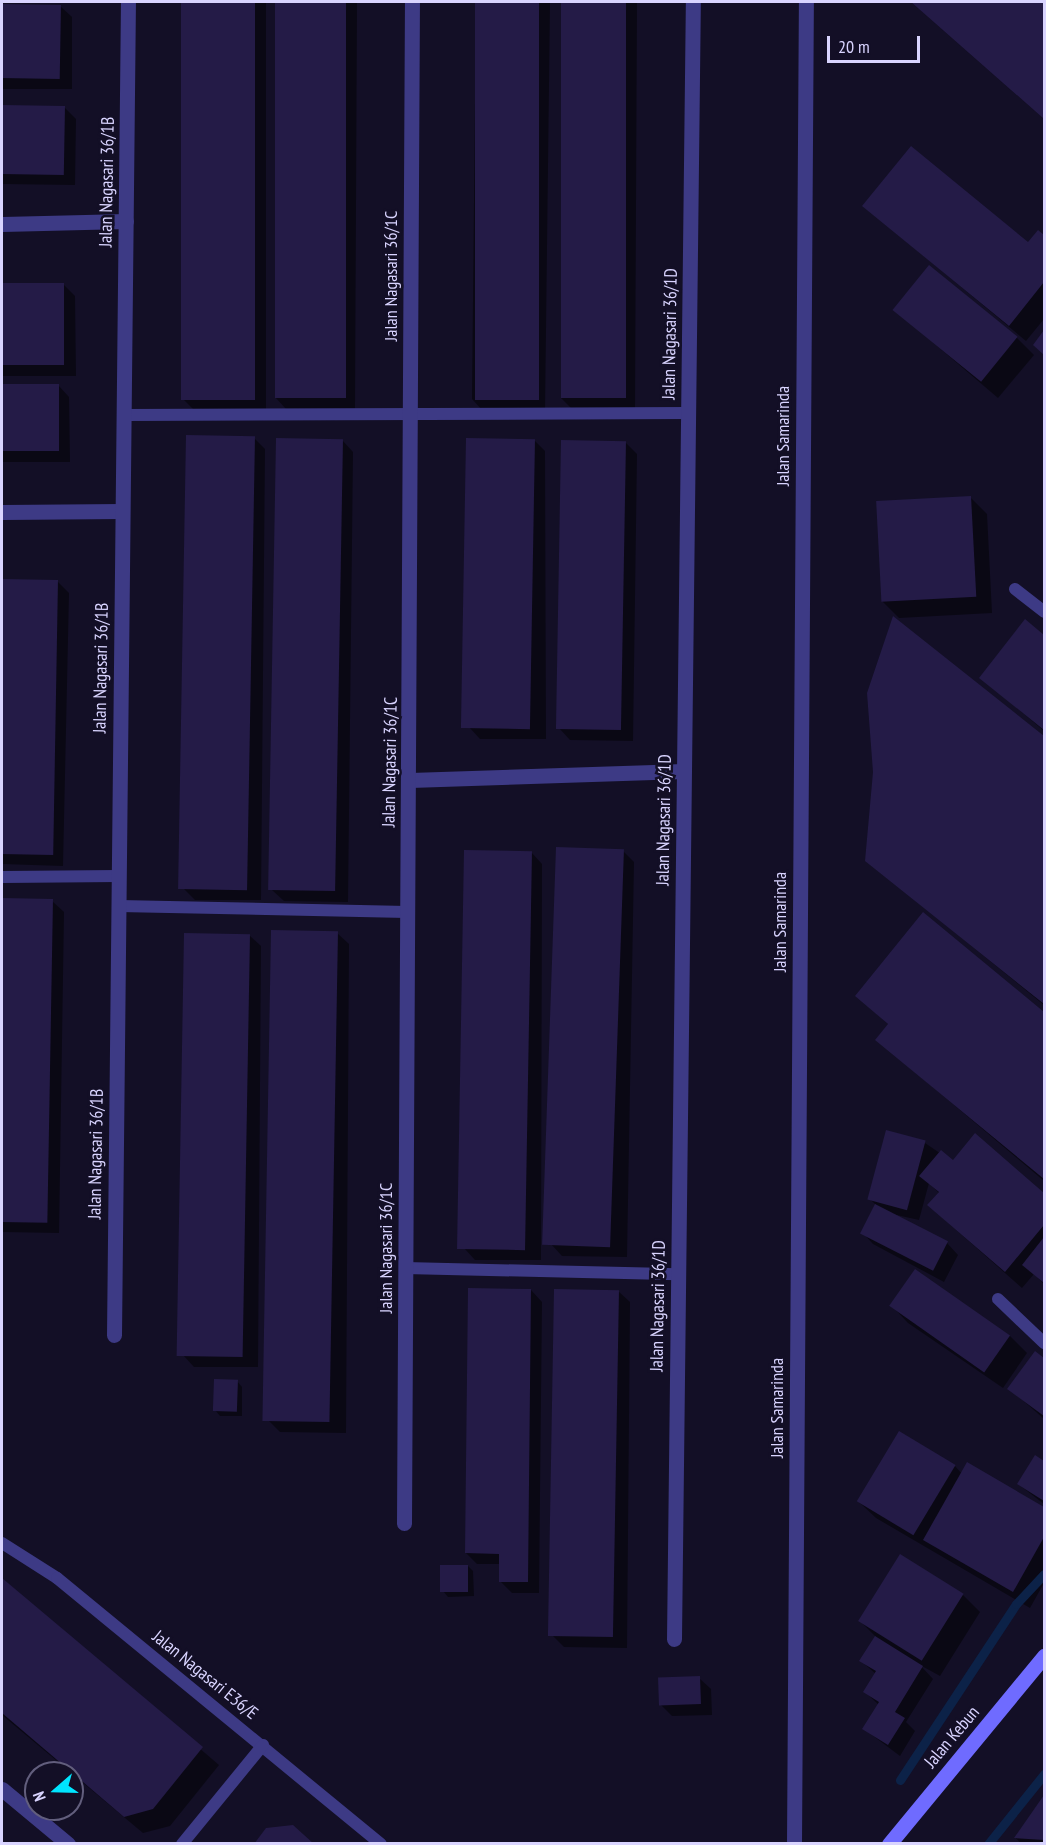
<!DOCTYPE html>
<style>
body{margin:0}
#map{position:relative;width:1046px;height:1845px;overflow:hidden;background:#130f26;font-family:"PT Sans Narrow",sans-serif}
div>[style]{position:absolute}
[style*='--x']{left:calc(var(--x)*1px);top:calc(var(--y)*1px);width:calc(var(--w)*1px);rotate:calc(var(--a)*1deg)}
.shadow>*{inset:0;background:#0007}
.stream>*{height:9px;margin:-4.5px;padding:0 4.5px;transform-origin:4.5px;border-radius:4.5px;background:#0c2248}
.building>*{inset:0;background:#241b47;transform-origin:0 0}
.service>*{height:12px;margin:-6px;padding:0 6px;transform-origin:6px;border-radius:6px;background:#3d3a85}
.minor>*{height:15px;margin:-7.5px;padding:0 7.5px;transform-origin:7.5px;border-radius:7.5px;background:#3d3a85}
.secondary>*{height:15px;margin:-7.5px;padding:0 7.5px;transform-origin:7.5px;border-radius:7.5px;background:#6f6bff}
span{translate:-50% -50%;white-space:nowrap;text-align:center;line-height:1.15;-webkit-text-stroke:5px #130f26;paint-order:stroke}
.street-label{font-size:18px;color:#d9d4ff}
.frame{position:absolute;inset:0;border:3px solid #d9d4ff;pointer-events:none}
.north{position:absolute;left:24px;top:1761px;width:60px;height:60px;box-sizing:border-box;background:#130f26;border:2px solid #625e7d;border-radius:50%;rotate:250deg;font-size:16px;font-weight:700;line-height:24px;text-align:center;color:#d9d4ff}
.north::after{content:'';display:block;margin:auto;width:21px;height:27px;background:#00e5ff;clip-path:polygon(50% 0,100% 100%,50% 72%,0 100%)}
.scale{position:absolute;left:827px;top:36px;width:93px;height:27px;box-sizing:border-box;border:3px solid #d9d4ff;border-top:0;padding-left:8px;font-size:18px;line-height:21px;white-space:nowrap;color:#d9d4ff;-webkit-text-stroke:4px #130f26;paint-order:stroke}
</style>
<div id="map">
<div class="shadow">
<div style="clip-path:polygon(183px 2px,266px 2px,266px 411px,194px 410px,183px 399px)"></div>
<div style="clip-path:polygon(277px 2px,357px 2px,355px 409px,286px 409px,275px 397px)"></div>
<div style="clip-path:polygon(476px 2px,550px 2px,545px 412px,483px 411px,472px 399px)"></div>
<div style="clip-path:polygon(563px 2px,637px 2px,635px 410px,572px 409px,561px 398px)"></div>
<div style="clip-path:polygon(911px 2px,1044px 2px,1044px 119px)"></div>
<div style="clip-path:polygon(2px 6px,60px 6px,72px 17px,72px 89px,2px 89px)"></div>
<div style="clip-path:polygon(2px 107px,65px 108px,76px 119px,75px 185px,2px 184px)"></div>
<div style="clip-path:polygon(864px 206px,1029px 244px,1039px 232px,1044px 236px,1044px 319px,1026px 341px)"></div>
<div style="clip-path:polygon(2px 285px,64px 285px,75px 296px,76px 376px,2px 376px)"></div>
<div style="clip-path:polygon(895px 310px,1017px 338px,1034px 355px,998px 398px)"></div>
<div style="clip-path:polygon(2px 385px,58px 385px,69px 397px,70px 462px,2px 462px)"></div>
<div style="clip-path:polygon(254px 438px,265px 449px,261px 900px,195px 900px,183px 888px)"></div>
<div style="clip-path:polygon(342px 440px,353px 452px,348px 902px,284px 901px,272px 890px)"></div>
<div style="clip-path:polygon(534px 440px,545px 451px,546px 739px,480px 739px,469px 727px)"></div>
<div style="clip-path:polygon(625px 442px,637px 454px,633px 741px,570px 740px,559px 728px)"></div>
<div style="clip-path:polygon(970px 497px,987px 514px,992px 613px,899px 618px,882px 601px)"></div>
<div style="clip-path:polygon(2px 580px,57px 581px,69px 593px,63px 866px,2px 864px)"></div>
<div style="clip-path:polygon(894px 619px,1044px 738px,1044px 1005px,866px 860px)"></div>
<div style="clip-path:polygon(1025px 621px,1044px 637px,1044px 731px,981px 677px)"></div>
<div style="clip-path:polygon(623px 851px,634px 862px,627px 1257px,562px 1256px,551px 1244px)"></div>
<div style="clip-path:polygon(531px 852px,542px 864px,541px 1260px,475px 1260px,464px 1248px)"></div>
<div style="clip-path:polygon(2px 899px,52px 901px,64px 912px,59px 1233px,2px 1232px)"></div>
<div style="clip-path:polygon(924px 914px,1044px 1014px,1044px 1181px,877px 1040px,889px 1025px,857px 996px)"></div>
<div style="clip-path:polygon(337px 933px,349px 944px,346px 1433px,280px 1432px,269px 1421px)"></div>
<div style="clip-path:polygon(249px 935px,261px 946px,258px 1367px,194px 1367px,183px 1355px)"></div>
<div style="clip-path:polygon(976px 1135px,1044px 1195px,1044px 1284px,1034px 1274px,1022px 1288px,946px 1221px,939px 1193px,929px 1183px,919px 1220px,892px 1214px,947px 1243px,958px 1255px,944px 1282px,873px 1244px,862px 1232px,876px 1205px,869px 1198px,925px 1143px,953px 1162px)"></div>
<div style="clip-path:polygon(531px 1290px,542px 1302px,539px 1593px,512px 1593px,500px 1581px,501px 1564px,477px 1564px,466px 1553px)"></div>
<div style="clip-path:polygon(618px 1291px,630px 1302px,627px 1648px,564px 1647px,553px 1636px)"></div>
<div style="clip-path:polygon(892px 1306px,1010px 1336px,1027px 1353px,1003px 1388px,908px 1323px)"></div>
<div style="clip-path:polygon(1035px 1353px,1044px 1360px,1044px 1419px,1009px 1388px)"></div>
<div style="clip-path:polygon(237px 1381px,242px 1387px,242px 1416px,220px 1416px,215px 1410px)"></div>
<div style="clip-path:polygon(1035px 1457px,1044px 1462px,1044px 1504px,1018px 1484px)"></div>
<div style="clip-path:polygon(967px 1465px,1044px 1509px,1044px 1583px,1030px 1608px,876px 1518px,859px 1502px,955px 1466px,962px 1474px)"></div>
<div style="clip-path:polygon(468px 1566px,473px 1571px,474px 1596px,448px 1597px,443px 1591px)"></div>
<div style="clip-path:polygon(2px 1579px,219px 1765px,170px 1826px,143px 1833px,2px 1715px)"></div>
<div style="clip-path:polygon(963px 1595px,980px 1612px,940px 1676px,920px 1665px,933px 1679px,906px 1722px,915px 1731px,900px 1756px,864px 1729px,879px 1705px,865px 1692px,876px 1674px,861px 1661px,876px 1637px,860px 1621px)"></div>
<div style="clip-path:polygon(699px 1678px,711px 1689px,712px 1715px,672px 1716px,661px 1705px)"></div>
<div style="clip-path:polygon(1044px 1798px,1044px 1844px,1021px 1844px,1016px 1838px)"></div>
</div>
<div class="stream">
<div style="--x:900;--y:1780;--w:211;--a:-56.6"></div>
<div style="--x:1016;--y:1604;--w:41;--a:-47"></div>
<div style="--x:988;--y:1844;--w:90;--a:-51.3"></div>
</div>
<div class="building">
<div style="left:181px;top:2px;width:74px;height:398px"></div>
<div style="left:275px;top:2px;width:71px;height:396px"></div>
<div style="left:475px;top:2px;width:64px;height:398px"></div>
<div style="left:561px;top:2px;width:65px;height:396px"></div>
<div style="clip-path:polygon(911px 2px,1044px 2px,1044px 119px)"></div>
<div style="left:2px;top:4px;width:59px;height:74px;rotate:1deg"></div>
<div style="left:2px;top:105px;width:63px;height:69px;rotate:1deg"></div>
<div style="clip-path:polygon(911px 146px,1028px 242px,1038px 230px,1044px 235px,1044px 282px,1009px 326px,862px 206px)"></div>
<div style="left:929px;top:265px;width:114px;height:58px;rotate:39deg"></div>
<div style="left:2px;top:283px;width:62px;height:82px"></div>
<div style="clip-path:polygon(1044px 330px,1044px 355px,1033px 345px)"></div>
<div style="left:2px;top:384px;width:57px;height:67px"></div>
<div style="left:186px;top:435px;width:69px;height:454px;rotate:1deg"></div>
<div style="left:276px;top:438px;width:67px;height:452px;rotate:1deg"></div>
<div style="left:466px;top:438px;width:69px;height:290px;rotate:1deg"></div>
<div style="left:561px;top:440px;width:65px;height:289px;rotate:1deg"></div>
<div style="left:971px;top:496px;width:101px;height:95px;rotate:87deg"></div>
<div style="left:2px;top:579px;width:56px;height:275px;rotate:1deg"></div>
<div style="clip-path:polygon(893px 616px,1044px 736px,1044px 1004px,865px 861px,873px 772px,867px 693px)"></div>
<div style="clip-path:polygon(1025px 619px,1044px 635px,1044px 730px,979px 678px)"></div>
<div style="left:556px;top:847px;width:68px;height:398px;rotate:2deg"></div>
<div style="left:464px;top:850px;width:68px;height:399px;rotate:1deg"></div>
<div style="left:2px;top:898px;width:51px;height:324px;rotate:1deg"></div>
<div style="clip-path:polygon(923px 912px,1044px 1012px,1044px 1179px,875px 1040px,888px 1024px,855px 996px)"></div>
<div style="left:271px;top:930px;width:67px;height:491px;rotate:1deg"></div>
<div style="left:184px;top:933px;width:66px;height:423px;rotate:1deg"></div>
<div style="left:886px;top:1130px;width:41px;height:72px;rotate:15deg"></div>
<div style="clip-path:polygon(975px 1133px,1044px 1193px,1044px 1225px,1005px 1272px,927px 1205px,939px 1192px,919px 1176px,941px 1150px,953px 1160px)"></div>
<div style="left:875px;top:1204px;width:82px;height:33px;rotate:27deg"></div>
<div style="clip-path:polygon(1044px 1237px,1044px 1283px,1022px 1265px)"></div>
<div style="left:915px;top:1269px;width:116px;height:45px;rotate:35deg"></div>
<div style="clip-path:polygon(468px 1288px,531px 1289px,528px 1582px,499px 1582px,499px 1554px,465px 1553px)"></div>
<div style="left:554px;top:1289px;width:65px;height:347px;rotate:1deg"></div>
<div style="clip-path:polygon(1035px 1351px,1044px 1358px,1044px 1416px,1007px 1389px)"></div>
<div style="left:214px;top:1379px;width:24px;height:32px;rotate:2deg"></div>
<div style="left:899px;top:1431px;width:66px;height:82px;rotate:31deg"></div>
<div style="clip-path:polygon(1035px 1455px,1044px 1461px,1044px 1501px,1017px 1484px)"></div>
<div style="clip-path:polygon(967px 1462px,1044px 1507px,1044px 1537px,1013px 1592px,923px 1540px)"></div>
<div style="left:900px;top:1554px;width:75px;height:79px;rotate:32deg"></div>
<div style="left:440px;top:1565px;width:28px;height:27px"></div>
<div style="clip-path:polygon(2px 1578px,203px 1747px,153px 1809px,124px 1817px,2px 1713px)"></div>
<div style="clip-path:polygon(875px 1636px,923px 1666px,895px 1712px,905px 1718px,888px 1745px,862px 1729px,879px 1702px,863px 1692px,876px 1671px,859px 1661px)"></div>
<div style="left:700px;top:1676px;width:28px;height:42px;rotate:88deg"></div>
<div style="clip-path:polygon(1044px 1795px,1044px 1840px,1014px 1838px)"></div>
<div style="clip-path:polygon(293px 1825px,314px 1844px,254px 1844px,266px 1828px)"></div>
</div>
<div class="service">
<div style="--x:124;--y:415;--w:564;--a:-0.2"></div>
<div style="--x:1015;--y:589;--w:37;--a:38"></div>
<div style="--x:2;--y:877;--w:117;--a:-0.5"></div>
<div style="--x:119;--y:906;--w:288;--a:1.2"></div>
<div style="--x:405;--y:1268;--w:273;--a:1.3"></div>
<div style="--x:998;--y:1299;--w:64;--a:43.7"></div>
<div style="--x:2;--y:1543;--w:65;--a:32.5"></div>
<div style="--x:57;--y:1578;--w:419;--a:39.4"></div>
<div style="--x:182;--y:1844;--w:128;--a:-50.7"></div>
</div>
<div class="minor">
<div style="--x:2;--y:224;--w:124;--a:-1.4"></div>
<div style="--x:2;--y:512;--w:120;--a:-0.5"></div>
<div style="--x:410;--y:780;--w:274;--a:-1.9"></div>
<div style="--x:114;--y:1335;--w:1333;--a:-89.4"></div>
<div style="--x:404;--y:1523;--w:1521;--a:-89.7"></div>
<div style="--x:674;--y:1639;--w:1637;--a:-89.34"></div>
<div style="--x:2;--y:1789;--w:86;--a:39.8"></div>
<div style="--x:794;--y:1844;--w:1842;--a:-89.63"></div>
</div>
<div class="secondary">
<div style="--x:889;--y:1844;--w:244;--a:-50.5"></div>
</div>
<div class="street-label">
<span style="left:107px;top:182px;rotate:-89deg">Jalan Nagasari 36/1B</span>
<span style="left:391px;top:276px;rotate:-90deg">Jalan Nagasari 36/1C</span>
<span style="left:670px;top:334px;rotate:-89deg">Jalan Nagasari 36/1D</span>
<span style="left:783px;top:436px;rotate:-90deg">Jalan Samarinda</span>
<span style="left:101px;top:668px;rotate:-89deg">Jalan Nagasari 36/1B</span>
<span style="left:390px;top:762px;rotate:-89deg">Jalan Nagasari 36/1C</span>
<span style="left:664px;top:820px;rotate:-89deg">Jalan Nagasari 36/1D</span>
<span style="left:780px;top:922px;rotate:-90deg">Jalan Samarinda</span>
<span style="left:96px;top:1154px;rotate:-89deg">Jalan Nagasari 36/1B</span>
<span style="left:386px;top:1248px;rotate:-90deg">Jalan Nagasari 36/1C</span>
<span style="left:658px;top:1306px;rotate:-89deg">Jalan Nagasari 36/1D</span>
<span style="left:777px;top:1408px;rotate:-90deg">Jalan Samarinda</span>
<span style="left:205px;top:1675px;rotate:39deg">Jalan Nagasari E36/E</span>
<span style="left:952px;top:1737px;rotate:-50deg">Jalan Kebun</span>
</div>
<div class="frame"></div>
<div class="north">N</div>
<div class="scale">20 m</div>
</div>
